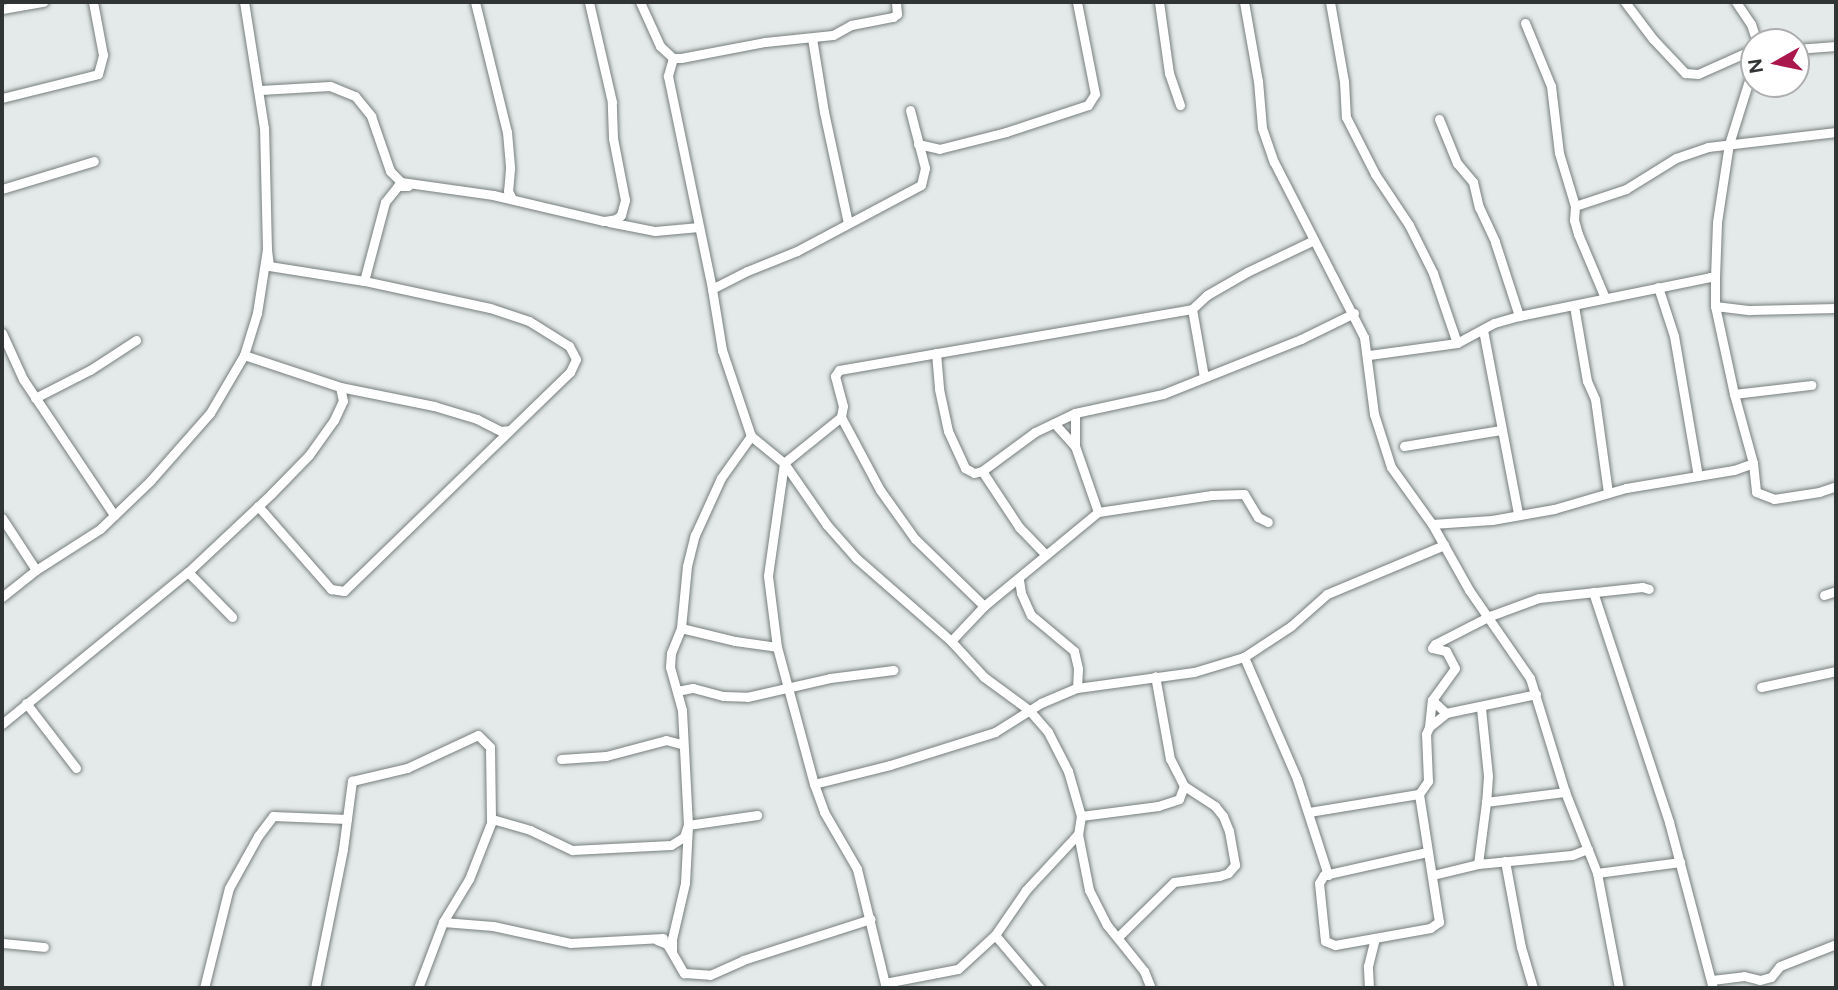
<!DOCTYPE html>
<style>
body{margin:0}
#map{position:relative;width:1838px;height:990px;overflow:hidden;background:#e3eae9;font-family:Figtree,sans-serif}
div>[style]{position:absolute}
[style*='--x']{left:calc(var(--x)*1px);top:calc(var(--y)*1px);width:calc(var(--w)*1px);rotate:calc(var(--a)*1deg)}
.roads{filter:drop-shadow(0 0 2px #777e7d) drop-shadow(0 0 2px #777e7d)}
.minor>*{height:9px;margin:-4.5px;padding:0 4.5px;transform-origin:4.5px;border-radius:4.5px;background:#fff}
span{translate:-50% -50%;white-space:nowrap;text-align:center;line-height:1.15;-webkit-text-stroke:5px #fff;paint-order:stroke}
.frame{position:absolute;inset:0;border:4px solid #313434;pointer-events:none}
.north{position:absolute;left:1740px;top:28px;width:70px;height:70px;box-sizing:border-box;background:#fff;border:2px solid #adaeae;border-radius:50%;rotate:261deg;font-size:19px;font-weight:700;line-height:28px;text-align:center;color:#313434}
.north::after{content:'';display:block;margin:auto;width:24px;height:32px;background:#aa174d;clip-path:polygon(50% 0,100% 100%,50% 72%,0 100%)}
</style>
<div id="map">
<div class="roads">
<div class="minor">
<div style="--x:475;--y:2;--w:134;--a:76.2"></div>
<div style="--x:507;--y:132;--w:37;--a:85"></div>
<div style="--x:510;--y:169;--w:22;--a:95"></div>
<div style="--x:508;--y:191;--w:9;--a:63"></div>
<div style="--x:640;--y:2;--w:48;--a:65.6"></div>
<div style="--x:660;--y:46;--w:18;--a:43"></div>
<div style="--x:673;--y:58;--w:8;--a:0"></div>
<div style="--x:681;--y:58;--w:86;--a:-10.8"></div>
<div style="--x:765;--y:42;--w:68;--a:-5.9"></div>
<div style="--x:833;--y:35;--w:21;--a:-29"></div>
<div style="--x:851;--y:25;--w:43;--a:-10.8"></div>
<div style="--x:893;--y:17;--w:5;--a:-37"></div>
<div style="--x:897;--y:14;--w:12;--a:-95"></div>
<div style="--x:1159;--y:2;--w:72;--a:82"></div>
<div style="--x:1169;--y:73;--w:34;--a:71"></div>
<div style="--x:1244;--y:2;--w:80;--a:80"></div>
<div style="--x:1258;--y:81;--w:47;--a:85.1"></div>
<div style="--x:1262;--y:128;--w:36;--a:71"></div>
<div style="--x:1274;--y:162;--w:197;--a:62.8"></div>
<div style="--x:1364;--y:337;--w:78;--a:82.6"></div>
<div style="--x:1374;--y:414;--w:56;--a:72.2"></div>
<div style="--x:1391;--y:467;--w:70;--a:54.3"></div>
<div style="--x:1432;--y:524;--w:76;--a:60.7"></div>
<div style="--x:1469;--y:590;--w:107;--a:55.3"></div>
<div style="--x:1530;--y:678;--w:119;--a:72.9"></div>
<div style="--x:1565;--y:792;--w:87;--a:68.4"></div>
<div style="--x:1597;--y:873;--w:117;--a:79.2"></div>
<div style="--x:1330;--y:2;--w:80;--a:80"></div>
<div style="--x:1344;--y:81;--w:36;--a:87"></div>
<div style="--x:1346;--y:117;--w:64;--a:63"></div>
<div style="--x:1375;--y:174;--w:61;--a:56.3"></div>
<div style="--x:1409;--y:225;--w:54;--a:63.4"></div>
<div style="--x:1433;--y:273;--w:74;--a:71.1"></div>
<div style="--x:1625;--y:2;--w:46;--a:52.9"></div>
<div style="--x:1653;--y:39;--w:47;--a:46.7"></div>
<div style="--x:1685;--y:73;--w:13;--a:4"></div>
<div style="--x:1698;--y:74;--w:61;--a:-24.1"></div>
<div style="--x:1736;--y:2;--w:27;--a:56"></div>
<div style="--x:1751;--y:24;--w:19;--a:72"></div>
<div style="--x:2;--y:9;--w:42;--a:-9.7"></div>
<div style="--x:1525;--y:23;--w:68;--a:67.6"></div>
<div style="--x:1551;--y:86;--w:67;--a:83.2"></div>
<div style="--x:1559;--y:153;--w:55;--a:73.2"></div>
<div style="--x:1575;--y:206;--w:14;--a:94"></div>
<div style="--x:1574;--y:220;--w:15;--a:74"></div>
<div style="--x:1578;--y:234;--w:69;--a:67.1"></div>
<div style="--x:812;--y:38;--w:75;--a:80.8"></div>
<div style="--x:824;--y:112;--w:114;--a:77.8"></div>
<div style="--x:1796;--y:49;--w:40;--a:-4.3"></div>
<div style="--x:673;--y:58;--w:19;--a:106"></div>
<div style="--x:668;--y:76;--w:217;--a:78.3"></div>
<div style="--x:260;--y:90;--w:70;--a:-3.3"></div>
<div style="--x:330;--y:86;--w:27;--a:22"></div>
<div style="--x:355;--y:96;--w:26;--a:51"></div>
<div style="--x:371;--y:116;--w:58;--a:70.9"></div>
<div style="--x:390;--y:171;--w:16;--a:45"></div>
<div style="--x:401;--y:182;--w:93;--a:8"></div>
<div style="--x:493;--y:195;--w:114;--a:13.2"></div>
<div style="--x:604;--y:221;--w:12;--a:-9"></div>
<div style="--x:616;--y:219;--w:6;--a:-39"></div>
<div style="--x:621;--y:215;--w:16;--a:-75"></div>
<div style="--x:625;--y:200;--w:63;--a:-101"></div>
<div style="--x:613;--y:138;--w:36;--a:-92"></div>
<div style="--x:612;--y:102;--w:103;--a:-103"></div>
<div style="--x:2;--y:98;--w:99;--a:-14"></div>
<div style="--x:98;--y:74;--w:20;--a:-75"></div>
<div style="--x:103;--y:55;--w:54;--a:-100.7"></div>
<div style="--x:910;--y:110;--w:60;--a:75.5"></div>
<div style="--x:925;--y:168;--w:17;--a:103"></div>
<div style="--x:921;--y:185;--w:140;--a:152"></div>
<div style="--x:797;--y:251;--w:54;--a:158.2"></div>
<div style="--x:747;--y:271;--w:39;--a:153"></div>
<div style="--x:712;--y:289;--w:62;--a:80.7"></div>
<div style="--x:722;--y:350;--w:91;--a:71.4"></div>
<div style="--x:751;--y:436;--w:43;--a:39.3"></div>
<div style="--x:784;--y:463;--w:75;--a:55.3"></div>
<div style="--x:827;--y:525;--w:44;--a:48.7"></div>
<div style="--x:856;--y:558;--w:126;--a:41.1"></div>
<div style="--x:951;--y:641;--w:49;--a:47.5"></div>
<div style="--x:984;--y:677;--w:56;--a:36.3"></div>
<div style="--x:1029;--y:710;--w:29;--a:49"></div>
<div style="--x:1048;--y:732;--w:44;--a:62.9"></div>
<div style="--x:1068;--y:771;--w:47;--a:73.9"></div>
<div style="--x:1081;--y:816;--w:18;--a:99"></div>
<div style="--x:1078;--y:834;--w:57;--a:78.9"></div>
<div style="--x:1089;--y:890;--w:39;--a:63"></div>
<div style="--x:1107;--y:925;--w:59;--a:51.2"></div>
<div style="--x:1144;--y:971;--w:18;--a:68"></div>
<div style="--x:1439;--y:119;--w:48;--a:67.8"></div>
<div style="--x:1457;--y:163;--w:25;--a:50"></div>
<div style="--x:1473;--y:182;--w:26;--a:77"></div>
<div style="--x:1479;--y:207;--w:38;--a:65"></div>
<div style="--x:1495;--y:242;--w:78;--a:72"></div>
<div style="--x:918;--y:144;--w:22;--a:13"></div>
<div style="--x:939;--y:149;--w:69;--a:-14.2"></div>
<div style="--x:1006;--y:132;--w:86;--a:-18.2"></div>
<div style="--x:1088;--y:105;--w:13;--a:-58"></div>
<div style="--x:1095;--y:94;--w:94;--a:-101.1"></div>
<div style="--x:2;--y:189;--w:96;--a:-16.9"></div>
<div style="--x:1575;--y:206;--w:54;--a:-18.4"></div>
<div style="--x:1626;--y:189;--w:59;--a:-31.8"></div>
<div style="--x:1676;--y:158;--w:34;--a:-19"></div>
<div style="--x:1708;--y:147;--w:129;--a:-6.7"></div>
<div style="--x:609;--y:222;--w:47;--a:11.1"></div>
<div style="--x:655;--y:231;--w:44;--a:-5.2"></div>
<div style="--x:1715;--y:277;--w:55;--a:-87.9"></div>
<div style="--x:1717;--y:222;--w:79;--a:-81.3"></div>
<div style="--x:1729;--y:144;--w:84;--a:-72.6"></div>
<div style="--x:364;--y:281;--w:82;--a:-75.1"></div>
<div style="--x:385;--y:202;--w:21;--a:-51"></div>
<div style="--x:398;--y:186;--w:10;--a:0"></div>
<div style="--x:1658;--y:287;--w:52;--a:71.9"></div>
<div style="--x:1674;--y:336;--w:142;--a:80.3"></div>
<div style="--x:1574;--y:306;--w:76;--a:80.2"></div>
<div style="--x:1587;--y:381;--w:20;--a:66"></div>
<div style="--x:1595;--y:399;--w:95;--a:82.1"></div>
<div style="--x:1715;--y:306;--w:90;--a:77.8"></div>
<div style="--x:1734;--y:394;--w:72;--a:74.6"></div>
<div style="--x:1753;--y:463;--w:29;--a:84"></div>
<div style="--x:1756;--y:492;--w:19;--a:21"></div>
<div style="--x:1774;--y:499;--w:46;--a:-8.8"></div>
<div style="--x:1819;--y:492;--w:18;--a:-19"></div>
<div style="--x:1192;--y:309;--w:69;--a:80"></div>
<div style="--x:1483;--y:330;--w:187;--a:79.2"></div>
<div style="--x:2;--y:333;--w:51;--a:65.5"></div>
<div style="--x:23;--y:379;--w:164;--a:56.2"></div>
<div style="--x:936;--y:353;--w:36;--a:85"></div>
<div style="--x:939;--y:389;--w:43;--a:77.9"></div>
<div style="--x:948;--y:431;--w:41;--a:65.3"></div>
<div style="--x:965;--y:468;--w:10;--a:29"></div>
<div style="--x:974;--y:473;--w:8;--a:-14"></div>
<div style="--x:982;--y:471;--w:66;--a:-36.3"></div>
<div style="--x:1035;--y:432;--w:44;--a:-25.4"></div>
<div style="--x:1075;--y:413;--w:90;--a:-12.2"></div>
<div style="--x:1163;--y:394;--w:149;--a:-21.7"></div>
<div style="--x:1301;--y:339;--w:59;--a:-26.1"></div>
<div style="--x:244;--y:355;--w:101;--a:18.4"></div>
<div style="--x:340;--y:387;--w:96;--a:11.4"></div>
<div style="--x:434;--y:406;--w:45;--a:16.8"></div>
<div style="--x:477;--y:419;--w:27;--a:27"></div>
<div style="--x:501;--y:431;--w:9;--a:-6"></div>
<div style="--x:1369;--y:355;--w:89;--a:-7.8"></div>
<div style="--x:1457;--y:343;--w:42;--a:-28.4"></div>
<div style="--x:1494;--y:323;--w:26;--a:-16"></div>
<div style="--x:1519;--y:316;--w:195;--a:-11.5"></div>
<div style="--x:1710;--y:277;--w:5;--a:0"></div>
<div style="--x:1715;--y:277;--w:29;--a:90"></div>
<div style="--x:1715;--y:306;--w:35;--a:7"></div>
<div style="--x:1750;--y:310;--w:86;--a:-1.3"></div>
<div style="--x:1734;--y:394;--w:78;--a:-6.7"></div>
<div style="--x:35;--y:398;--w:62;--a:-27"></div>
<div style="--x:90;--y:370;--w:55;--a:-33.1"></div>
<div style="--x:1075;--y:413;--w:33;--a:90"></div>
<div style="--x:1075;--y:446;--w:70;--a:70.8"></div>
<div style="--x:841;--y:417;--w:73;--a:141.1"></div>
<div style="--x:784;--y:463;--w:114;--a:98.1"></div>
<div style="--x:768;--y:576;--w:72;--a:82.8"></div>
<div style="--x:777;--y:647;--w:142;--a:74.9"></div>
<div style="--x:814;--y:784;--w:30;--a:70"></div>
<div style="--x:824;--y:812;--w:66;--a:59.9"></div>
<div style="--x:857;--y:869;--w:122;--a:76.3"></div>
<div style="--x:1054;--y:423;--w:31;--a:48"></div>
<div style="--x:1404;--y:446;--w:98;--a:-9.4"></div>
<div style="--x:982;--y:471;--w:67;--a:56.5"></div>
<div style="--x:1019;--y:527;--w:37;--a:46"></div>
<div style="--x:258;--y:506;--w:111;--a:48.7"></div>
<div style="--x:331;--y:589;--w:13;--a:9"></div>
<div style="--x:344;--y:591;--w:315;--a:-44.1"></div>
<div style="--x:570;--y:372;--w:14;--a:-65"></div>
<div style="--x:576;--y:359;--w:15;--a:-118"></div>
<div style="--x:569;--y:346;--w:47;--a:-148"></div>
<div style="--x:529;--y:321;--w:41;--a:-161.6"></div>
<div style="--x:490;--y:308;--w:129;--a:-167.9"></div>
<div style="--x:364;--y:281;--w:96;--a:-171"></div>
<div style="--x:269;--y:266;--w:17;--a:-97"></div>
<div style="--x:2;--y:518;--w:62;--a:56.8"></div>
<div style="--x:1432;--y:524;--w:60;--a:-3.8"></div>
<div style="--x:1492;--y:520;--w:63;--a:-10.1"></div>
<div style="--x:1554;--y:509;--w:75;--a:-16.3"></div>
<div style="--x:1626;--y:488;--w:109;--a:-9.5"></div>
<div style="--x:1734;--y:470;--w:20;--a:-20"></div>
<div style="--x:188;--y:572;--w:63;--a:45.6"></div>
<div style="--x:1019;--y:580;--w:13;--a:81"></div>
<div style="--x:1021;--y:593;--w:24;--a:66"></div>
<div style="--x:1031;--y:615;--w:56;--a:39.9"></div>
<div style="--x:1074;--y:651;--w:18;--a:77"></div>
<div style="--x:1078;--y:669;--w:19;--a:93"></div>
<div style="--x:1593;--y:592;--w:242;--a:71.7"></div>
<div style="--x:1669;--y:822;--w:172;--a:75.2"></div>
<div style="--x:1824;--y:595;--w:13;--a:-18"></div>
<div style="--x:2;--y:597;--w:43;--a:-38.5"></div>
<div style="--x:36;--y:570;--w:76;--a:-32.6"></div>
<div style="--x:100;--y:529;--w:69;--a:-43.8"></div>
<div style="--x:150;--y:481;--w:91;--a:-48.6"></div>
<div style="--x:210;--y:413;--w:67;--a:-59.6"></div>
<div style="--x:244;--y:355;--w:44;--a:-72.8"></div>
<div style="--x:257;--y:313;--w:65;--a:-81.1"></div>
<div style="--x:267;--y:249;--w:121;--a:-91.4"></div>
<div style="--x:264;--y:128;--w:128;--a:-99"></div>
<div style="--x:984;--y:606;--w:96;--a:-135.8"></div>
<div style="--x:915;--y:539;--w:60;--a:-125.5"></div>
<div style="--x:880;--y:490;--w:83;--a:-118.1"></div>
<div style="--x:841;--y:417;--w:11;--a:-80"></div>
<div style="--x:843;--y:406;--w:31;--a:-105"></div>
<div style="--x:835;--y:376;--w:7;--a:-56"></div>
<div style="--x:839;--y:370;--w:358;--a:-9.8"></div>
<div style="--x:1192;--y:309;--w:21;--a:-43"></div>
<div style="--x:1207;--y:295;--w:46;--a:-29.9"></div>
<div style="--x:1247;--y:272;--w:74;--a:-25.5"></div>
<div style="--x:681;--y:628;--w:56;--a:13.5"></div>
<div style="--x:735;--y:641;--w:42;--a:8.1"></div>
<div style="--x:951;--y:641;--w:48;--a:-46.7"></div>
<div style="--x:984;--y:606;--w:148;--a:-39.5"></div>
<div style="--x:1098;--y:512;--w:115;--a:-8.5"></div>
<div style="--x:1212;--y:495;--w:32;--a:-2"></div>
<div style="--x:1244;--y:494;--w:27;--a:59"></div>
<div style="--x:1258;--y:517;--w:11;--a:27"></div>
<div style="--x:1244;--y:657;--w:133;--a:66.5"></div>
<div style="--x:1297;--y:779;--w:101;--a:72.1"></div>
<div style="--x:1761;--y:687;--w:77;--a:-12"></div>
<div style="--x:677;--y:691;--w:16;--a:-11"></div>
<div style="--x:693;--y:688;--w:31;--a:15"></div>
<div style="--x:723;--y:696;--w:24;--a:2"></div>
<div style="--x:747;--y:697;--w:85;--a:-12.9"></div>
<div style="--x:830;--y:678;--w:64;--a:-7.2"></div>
<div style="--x:1432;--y:700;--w:19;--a:43"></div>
<div style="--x:1446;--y:713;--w:92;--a:-11.9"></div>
<div style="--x:26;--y:703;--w:82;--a:52.4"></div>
<div style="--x:1481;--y:708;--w:68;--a:84.1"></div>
<div style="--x:1488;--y:776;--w:26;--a:94"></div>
<div style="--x:2;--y:724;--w:240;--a:-39.3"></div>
<div style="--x:188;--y:572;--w:114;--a:-43.2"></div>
<div style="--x:271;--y:494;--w:54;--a:-45.7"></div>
<div style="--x:309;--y:455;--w:43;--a:-54.5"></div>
<div style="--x:334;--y:420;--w:21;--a:-65"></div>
<div style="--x:343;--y:401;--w:14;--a:-102"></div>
<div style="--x:1429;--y:727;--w:27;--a:-84"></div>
<div style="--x:1432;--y:700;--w:39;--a:-54"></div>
<div style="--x:1455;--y:668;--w:19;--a:-118"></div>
<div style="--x:1446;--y:651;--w:14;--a:-168"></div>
<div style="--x:1432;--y:648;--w:5;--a:-53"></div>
<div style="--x:1435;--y:644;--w:62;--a:-27"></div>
<div style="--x:1490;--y:616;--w:52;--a:-20.2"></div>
<div style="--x:1539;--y:598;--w:104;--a:-6.1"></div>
<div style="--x:1642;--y:587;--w:7;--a:16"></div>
<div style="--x:561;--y:759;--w:45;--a:-3.8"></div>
<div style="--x:606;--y:756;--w:62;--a:-14.9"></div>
<div style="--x:666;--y:740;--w:16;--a:15"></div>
<div style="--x:814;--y:784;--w:78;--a:-14"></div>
<div style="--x:890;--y:765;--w:110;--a:-17.4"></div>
<div style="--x:995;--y:732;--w:54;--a:-32.2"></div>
<div style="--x:1041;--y:703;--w:39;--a:-23"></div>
<div style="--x:1077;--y:688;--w:118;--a:-7.8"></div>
<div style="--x:1194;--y:672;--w:52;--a:-16.7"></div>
<div style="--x:1244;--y:657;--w:56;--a:-33.4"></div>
<div style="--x:1291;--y:626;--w:48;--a:-41.6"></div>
<div style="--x:1327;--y:594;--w:127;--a:-22.7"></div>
<div style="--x:1309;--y:812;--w:111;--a:-9.3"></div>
<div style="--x:1081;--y:816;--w:78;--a:-7.4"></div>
<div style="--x:1158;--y:806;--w:22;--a:-18"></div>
<div style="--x:1179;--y:799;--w:14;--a:-69"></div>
<div style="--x:492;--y:819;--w:40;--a:16"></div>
<div style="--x:530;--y:830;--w:47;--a:25.5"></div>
<div style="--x:572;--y:850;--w:99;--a:-2.9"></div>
<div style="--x:671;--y:845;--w:15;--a:-32"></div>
<div style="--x:684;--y:837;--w:13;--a:-72"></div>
<div style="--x:688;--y:825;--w:70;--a:-8.2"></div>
<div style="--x:1427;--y:852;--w:106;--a:167.4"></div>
<div style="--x:1324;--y:875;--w:9;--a:122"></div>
<div style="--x:1319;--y:883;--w:58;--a:84.1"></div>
<div style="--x:1325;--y:941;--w:11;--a:22"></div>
<div style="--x:1335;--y:945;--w:97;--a:-10.1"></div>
<div style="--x:1430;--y:928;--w:11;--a:-34"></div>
<div style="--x:1439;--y:922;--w:130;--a:-98.9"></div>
<div style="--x:1419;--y:794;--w:16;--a:-55"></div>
<div style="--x:1428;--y:781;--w:47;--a:-92.4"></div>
<div style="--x:1426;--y:734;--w:8;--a:-67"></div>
<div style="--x:1429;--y:727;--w:22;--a:-39"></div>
<div style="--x:1505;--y:861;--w:87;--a:79.5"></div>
<div style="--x:1521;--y:947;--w:43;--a:73.7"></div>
<div style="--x:1478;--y:864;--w:63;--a:-82.6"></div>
<div style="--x:1486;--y:802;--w:80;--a:-7.2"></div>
<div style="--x:1597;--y:873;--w:84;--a:-7.5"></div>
<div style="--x:1433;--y:875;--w:46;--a:-13.7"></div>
<div style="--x:1478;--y:864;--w:94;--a:-5.5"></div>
<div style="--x:1572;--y:855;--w:17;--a:-21"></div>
<div style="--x:443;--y:922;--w:50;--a:4.6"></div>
<div style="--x:493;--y:926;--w:79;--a:12.4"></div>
<div style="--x:570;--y:943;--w:93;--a:-3.1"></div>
<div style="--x:995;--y:935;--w:70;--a:49.7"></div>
<div style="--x:1118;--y:937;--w:78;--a:-44.5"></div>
<div style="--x:1174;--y:882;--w:45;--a:-7.6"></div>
<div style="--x:1219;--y:876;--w:9;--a:-18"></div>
<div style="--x:1228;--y:873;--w:11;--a:-49"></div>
<div style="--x:1235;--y:865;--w:35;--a:-100"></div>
<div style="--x:1229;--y:831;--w:16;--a:-112"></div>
<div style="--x:1223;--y:816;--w:13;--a:-129"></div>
<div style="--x:1215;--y:806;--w:37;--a:-147"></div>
<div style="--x:1184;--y:786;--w:30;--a:-117"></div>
<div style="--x:1170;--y:759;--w:84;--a:-100.2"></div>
<div style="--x:657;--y:940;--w:11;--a:22"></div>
<div style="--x:667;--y:944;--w:34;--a:60"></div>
<div style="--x:684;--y:973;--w:26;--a:4"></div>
<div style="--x:710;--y:975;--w:36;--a:-24"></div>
<div style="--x:743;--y:960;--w:134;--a:-17.8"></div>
<div style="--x:2;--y:943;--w:42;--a:5.4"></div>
<div style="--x:672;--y:952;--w:13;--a:-90"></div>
<div style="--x:672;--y:939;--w:57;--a:-76.9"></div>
<div style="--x:685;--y:883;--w:58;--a:-87"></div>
<div style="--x:688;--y:825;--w:115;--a:-93"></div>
<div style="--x:682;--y:710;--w:45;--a:-105.6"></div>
<div style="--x:670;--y:667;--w:14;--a:-86"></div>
<div style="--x:671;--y:653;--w:27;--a:-68"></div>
<div style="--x:681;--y:628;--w:62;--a:-84.5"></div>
<div style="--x:687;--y:566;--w:32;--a:-76"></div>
<div style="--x:695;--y:535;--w:63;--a:-65.5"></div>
<div style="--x:721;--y:478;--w:52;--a:-54.5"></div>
<div style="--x:1712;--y:980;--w:32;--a:-7"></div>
<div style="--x:1744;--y:976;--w:16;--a:14"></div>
<div style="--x:1760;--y:980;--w:11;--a:-15"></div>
<div style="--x:1771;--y:977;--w:14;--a:-51"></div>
<div style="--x:1780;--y:966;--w:60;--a:-21.4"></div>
<div style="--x:885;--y:983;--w:74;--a:-10.9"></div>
<div style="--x:958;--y:969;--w:50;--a:-42.6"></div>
<div style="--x:995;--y:935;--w:55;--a:-55.4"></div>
<div style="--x:1026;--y:890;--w:76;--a:-47.1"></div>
<div style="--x:204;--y:988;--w:103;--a:-76"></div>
<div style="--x:229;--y:888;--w:60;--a:-60.9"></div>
<div style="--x:258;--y:836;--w:25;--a:-53"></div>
<div style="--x:273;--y:816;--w:74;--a:2.3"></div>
<div style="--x:315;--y:988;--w:142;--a:-78.6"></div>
<div style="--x:343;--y:849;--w:69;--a:-82.5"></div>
<div style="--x:352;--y:781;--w:57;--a:-13.3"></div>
<div style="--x:407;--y:768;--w:78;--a:-24.9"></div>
<div style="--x:478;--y:735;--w:17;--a:45"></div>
<div style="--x:490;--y:747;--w:76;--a:89.2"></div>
<div style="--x:491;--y:823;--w:60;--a:111.4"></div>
<div style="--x:469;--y:879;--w:50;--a:121.2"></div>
<div style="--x:443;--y:922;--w:71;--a:110.7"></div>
<div style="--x:1369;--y:988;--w:22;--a:-93"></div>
<div style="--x:1368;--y:966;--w:29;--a:-76"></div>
</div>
</div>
<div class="frame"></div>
<div class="north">N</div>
</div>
